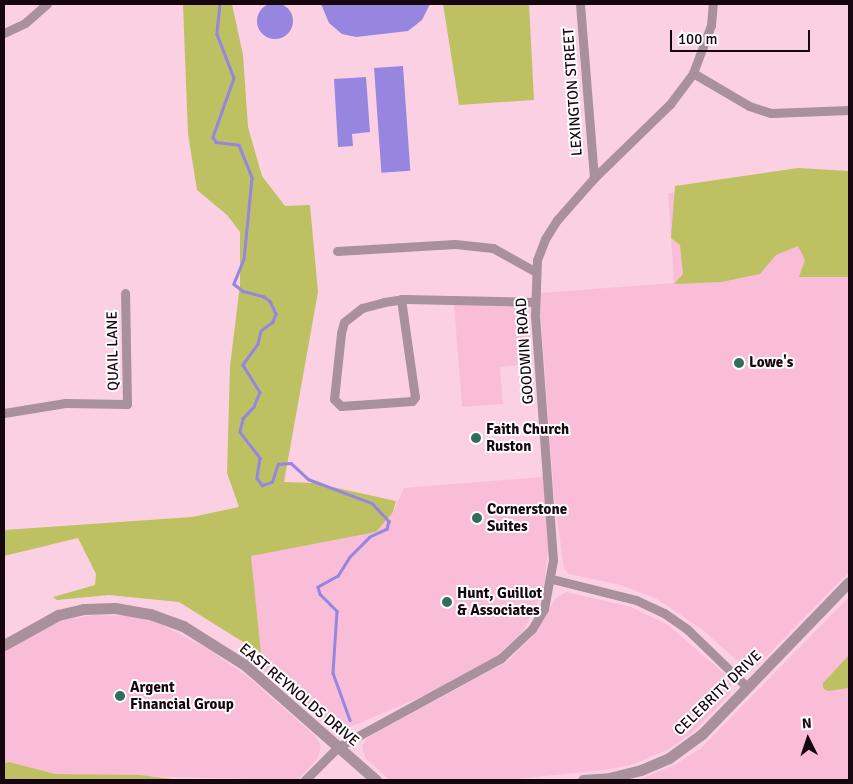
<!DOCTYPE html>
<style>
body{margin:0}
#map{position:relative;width:853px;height:784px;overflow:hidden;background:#fbd0e3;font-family:Signika,sans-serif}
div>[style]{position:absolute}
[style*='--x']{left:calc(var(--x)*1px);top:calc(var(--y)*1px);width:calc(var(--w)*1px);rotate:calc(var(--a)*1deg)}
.built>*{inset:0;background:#fabdd8}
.green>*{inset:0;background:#bec162}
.water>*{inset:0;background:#9686e0;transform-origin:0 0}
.round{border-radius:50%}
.stream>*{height:2.5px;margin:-1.25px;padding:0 1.25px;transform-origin:1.25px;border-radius:1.25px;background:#9686e0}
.minor>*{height:9px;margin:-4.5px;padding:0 4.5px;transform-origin:4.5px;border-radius:4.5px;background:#a8919b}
.tertiary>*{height:11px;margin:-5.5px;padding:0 5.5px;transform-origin:5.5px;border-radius:5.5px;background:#a8919b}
.dots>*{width:14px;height:14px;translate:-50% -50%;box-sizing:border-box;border:2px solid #fff;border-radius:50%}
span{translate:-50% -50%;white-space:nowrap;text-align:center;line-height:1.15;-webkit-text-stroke:4px #fff;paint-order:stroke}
.street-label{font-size:15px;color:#16060e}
.poi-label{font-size:15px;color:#16060e;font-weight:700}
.left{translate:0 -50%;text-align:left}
.frame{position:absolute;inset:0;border:5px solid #16060e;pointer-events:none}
.north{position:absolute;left:783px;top:714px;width:50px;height:50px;-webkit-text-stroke:4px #fff;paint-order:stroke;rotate:356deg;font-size:14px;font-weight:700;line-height:20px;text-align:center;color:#16060e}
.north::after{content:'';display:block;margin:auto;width:18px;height:22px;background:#16060e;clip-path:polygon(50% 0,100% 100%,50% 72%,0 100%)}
.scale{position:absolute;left:670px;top:30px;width:140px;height:22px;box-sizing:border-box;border:2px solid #16060e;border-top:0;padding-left:6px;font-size:15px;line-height:18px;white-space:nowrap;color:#16060e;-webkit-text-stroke:4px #fff;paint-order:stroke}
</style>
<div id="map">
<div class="built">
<div style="clip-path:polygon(846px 178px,849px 220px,849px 572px,758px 665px,746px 668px,700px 628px,657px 599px,621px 585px,569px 574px,564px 569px,554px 496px,539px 293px,674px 283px,668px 193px)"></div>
<div style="clip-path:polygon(454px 304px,518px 306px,528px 313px,533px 364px,500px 367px,503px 404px,462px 407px)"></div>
<div style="clip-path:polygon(543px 477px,548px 549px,544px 588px,524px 630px,495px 658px,428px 694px,338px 732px,262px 669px,251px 556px,376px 532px,393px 512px,404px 488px)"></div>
<div style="clip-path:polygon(566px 592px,631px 607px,668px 625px,726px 675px,731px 682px,730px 694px,693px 732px,669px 749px,634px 764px,611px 769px,507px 780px,390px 780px,365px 758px,362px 746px,368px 737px,508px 661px,536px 633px,555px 599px)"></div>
<div style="clip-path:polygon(849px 597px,849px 780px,639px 780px,676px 764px,701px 748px)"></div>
<div style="clip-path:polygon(95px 615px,128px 616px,156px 622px,205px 647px,247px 676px,314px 735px,321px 745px,318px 758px,298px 780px,55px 774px,4px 763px,4px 651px,60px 620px)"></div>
</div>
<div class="green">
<div style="clip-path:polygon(183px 4px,232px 4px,243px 55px,248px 127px,262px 176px,285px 206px,310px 205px,318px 292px,284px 482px,314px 483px,396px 501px,393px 512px,376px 532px,251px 556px,261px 653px,179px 602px,109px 595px,57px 600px,53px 597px,95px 585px,96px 574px,78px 538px,4px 556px,4px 530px,192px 517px,239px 507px,227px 473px,230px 366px,240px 285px,240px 232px,227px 215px,197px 190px,188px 134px)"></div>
<div style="clip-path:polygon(443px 4px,529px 4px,534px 100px,459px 105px)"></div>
<div style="clip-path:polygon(798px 168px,849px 171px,849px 277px,799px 277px,805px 260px,798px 246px,776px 255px,760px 274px,721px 282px,674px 284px,683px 274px,680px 245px,671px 238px,675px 186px)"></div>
<div style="clip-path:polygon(849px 655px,849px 688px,828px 691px,823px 688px,823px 683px)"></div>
<div style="clip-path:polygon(9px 762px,55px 774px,140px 775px,180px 780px,4px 780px,4px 763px)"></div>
</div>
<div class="water">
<div class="round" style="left:257px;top:3px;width:36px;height:36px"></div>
<div style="clip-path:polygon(321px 4px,430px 4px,422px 20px,408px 31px,356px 37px,342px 34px,329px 23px)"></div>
<div style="left:403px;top:66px;width:105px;height:29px;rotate:86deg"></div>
<div style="clip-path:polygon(366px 77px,370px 132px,352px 134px,353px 146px,338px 147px,334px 79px)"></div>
</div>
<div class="stream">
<div style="--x:220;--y:4;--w:30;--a:96"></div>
<div style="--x:217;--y:34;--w:47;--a:68.9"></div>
<div style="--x:234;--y:78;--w:63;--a:109.6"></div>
<div style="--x:213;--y:137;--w:6;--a:59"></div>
<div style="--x:216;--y:142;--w:23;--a:7"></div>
<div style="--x:239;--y:145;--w:35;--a:68"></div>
<div style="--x:252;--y:178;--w:81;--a:95.6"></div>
<div style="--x:244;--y:259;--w:27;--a:112"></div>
<div style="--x:234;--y:284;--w:11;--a:38"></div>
<div style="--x:243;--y:291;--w:21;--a:14"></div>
<div style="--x:263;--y:296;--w:9;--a:36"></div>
<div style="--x:270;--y:301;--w:14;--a:65"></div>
<div style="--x:276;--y:314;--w:9;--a:111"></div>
<div style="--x:273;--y:322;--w:15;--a:143"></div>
<div style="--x:261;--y:331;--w:13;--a:103"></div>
<div style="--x:258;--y:344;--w:26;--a:126"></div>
<div style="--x:243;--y:365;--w:32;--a:58"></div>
<div style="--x:260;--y:392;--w:16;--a:112"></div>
<div style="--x:254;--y:407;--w:16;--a:133"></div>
<div style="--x:243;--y:419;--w:13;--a:103"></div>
<div style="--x:240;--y:432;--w:33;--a:52"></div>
<div style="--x:260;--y:458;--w:20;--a:99"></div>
<div style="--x:257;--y:478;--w:9;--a:54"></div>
<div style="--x:262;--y:485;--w:10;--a:-17"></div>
<div style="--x:272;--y:482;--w:19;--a:-72"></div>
<div style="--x:278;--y:464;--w:13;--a:-4"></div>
<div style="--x:291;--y:463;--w:23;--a:43"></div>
<div style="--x:308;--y:479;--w:68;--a:20.6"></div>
<div style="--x:372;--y:503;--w:25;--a:47"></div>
<div style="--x:389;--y:521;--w:8;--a:104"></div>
<div style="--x:387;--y:529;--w:19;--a:155"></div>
<div style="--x:370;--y:537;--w:28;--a:135"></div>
<div style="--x:350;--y:557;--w:22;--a:122"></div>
<div style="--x:338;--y:576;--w:23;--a:151"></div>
<div style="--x:318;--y:587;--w:7;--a:74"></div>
<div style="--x:320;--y:594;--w:24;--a:45"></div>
<div style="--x:337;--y:611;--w:62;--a:93.7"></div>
<div style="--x:333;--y:673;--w:50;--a:70.1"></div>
</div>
<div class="minor">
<div style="--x:580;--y:4;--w:175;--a:85.4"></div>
<div style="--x:4;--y:33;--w:23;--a:-25"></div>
<div style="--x:25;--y:23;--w:29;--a:-41"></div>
<div style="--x:693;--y:73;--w:65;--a:30.5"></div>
<div style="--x:749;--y:106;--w:23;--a:18"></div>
<div style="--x:771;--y:113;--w:78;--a:-2.2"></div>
<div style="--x:337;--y:251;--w:118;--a:-3.4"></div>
<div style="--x:455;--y:244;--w:38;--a:6"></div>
<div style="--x:493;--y:248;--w:49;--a:29.2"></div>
<div style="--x:401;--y:299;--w:99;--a:81.9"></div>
<div style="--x:415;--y:397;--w:5;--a:127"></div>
<div style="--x:412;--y:401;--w:71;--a:176"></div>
<div style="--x:341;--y:406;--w:10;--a:-135"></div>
<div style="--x:334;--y:399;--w:66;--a:-83.9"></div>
<div style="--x:341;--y:333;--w:11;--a:-75"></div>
<div style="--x:344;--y:322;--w:23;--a:-38"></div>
<div style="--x:362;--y:308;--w:23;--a:-15"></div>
<div style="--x:384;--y:302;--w:21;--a:-8"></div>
<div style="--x:405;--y:299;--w:129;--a:1.3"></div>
<div style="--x:4;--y:413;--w:62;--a:-9.3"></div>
<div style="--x:65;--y:403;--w:62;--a:0.9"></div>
<div style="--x:127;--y:404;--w:111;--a:-91"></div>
<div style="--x:552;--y:579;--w:87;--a:14"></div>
<div style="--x:636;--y:600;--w:31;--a:25"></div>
<div style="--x:664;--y:613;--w:28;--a:35"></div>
<div style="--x:687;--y:629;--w:83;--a:44"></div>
<div style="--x:305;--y:780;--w:47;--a:-45"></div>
<div style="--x:338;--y:747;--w:186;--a:-28.6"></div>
<div style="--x:501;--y:658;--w:42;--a:-43.1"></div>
<div style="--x:532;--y:629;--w:23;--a:-59"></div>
<div style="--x:544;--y:609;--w:50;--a:-79.6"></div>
<div style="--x:553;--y:560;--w:245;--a:-94.2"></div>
<div style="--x:535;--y:316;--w:56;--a:-88"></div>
<div style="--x:537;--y:260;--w:22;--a:-69"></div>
<div style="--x:545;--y:239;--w:22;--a:-58"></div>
<div style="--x:557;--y:220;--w:56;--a:-48.6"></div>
<div style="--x:594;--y:178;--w:106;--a:-44.2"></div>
<div style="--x:670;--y:104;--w:39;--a:-53"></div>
<div style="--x:693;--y:73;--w:51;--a:-69.4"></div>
<div style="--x:711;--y:25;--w:21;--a:-85"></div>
</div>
<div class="tertiary">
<div style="--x:4;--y:645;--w:62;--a:-29.1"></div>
<div style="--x:58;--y:615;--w:27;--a:-13"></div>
<div style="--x:84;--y:609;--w:31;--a:-2"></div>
<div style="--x:115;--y:608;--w:36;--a:10"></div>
<div style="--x:150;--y:614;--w:35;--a:20"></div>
<div style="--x:183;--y:626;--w:73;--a:32.2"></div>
<div style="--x:245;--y:665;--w:174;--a:41.3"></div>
<div style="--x:583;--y:780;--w:26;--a:-4"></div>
<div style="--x:609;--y:778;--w:33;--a:-14"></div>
<div style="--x:641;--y:770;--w:30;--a:-23"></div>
<div style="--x:669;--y:758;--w:41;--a:-36"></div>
<div style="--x:702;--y:734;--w:211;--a:-46"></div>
</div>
<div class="dots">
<div style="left:739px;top:363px;background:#306f5b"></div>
<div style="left:476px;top:438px;background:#306f5b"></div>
<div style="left:477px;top:518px;background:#306f5b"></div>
<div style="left:447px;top:602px;background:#306f5b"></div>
<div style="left:120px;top:696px;background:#306f5b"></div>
</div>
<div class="street-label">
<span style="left:573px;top:92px;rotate:-94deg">LEXINGTON STREET</span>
<span style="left:113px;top:351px;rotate:-91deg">QUAIL LANE</span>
<span style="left:525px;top:351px;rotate:-94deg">GOODWIN ROAD</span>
<span style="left:718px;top:693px;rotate:-44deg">CELEBRITY DRIVE</span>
<span style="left:299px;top:695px;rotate:40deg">EAST REYNOLDS DRIVE</span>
</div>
<div class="poi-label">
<span class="left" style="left:749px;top:363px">Lowe's</span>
<span class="left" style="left:486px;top:438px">Faith Church<br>Ruston</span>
<span class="left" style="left:487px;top:518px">Cornerstone<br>Suites</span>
<span class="left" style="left:457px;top:602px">Hunt, Guillot<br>&amp; Associates</span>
<span class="left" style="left:130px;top:696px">Argent<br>Financial Group</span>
</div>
<div class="frame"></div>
<div class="north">N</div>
<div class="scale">100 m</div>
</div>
